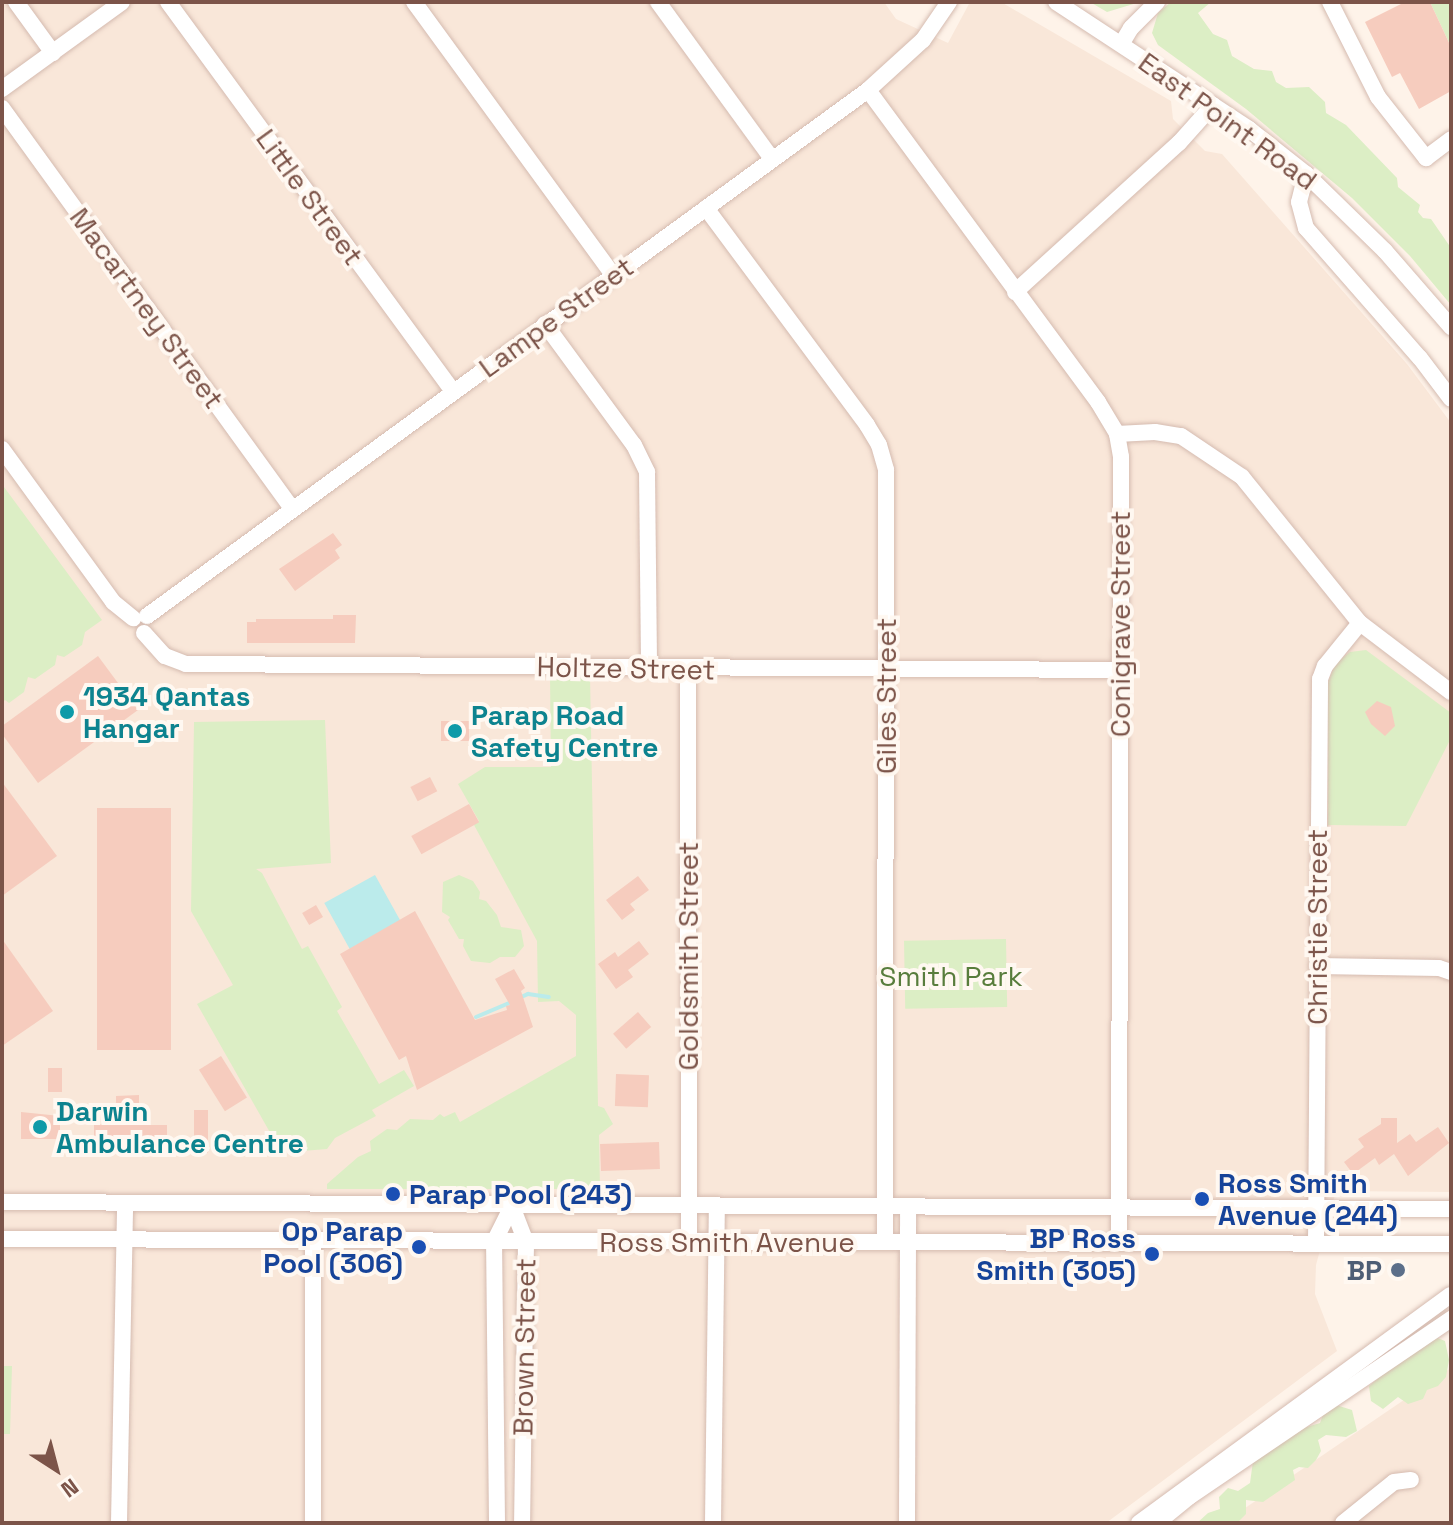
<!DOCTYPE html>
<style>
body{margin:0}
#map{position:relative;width:1453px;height:1525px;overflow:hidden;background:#fef3e9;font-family:"Space Grotesk",sans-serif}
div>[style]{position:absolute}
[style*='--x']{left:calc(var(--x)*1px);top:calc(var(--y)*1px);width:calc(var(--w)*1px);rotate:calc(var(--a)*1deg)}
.residential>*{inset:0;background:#f9e7d9}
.green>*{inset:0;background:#dceec5;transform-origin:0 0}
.water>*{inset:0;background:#bbebeb;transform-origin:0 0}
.stream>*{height:4px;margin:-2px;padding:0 2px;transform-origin:2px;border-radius:2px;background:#bbebeb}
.building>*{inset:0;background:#f6ccbe;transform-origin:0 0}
.roads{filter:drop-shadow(0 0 2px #d5bbb0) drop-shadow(0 0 2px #d5bbb0)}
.minor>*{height:16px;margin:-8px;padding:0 8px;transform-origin:8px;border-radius:8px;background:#fff}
.dots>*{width:22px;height:22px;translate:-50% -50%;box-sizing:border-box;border:4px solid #fff8f1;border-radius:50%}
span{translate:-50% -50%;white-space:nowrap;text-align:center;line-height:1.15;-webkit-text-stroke:8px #fff8f1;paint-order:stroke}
.street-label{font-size:28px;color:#7c5449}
.culture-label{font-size:28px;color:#0d838f;font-weight:700}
.left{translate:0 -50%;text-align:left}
.park-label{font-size:28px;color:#587d3c}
.transit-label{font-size:28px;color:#164399;font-weight:700}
.right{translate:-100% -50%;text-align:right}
.service-label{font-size:28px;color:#4e5e75;font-weight:700}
.frame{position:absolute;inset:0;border:4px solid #7c5449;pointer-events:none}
.north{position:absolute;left:16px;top:1429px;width:80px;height:80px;-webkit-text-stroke:6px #fff8f1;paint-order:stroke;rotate:144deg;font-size:22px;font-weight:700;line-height:32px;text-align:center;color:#7c5449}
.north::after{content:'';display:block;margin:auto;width:28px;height:36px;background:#7c5449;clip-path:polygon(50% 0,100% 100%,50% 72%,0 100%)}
</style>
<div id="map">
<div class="residential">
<div style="clip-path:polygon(2px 2px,884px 2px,896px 19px,948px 43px,970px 2px,1001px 2px,1171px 101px,1173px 119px,1205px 151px,1222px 154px,1407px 364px,1451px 423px,1451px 1192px,1336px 1191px,1316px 1265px,1315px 1294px,1337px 1351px,1106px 1523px,2px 1523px)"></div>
<div style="clip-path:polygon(1451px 1368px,1451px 1523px,1223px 1523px)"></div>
</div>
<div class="green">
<div style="clip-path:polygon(1090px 2px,1140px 2px,1107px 12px)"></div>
<div style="clip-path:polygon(1171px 2px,1211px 2px,1198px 13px,1213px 34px,1227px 40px,1232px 56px,1254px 69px,1272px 71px,1276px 82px,1286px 88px,1309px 87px,1325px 102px,1326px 113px,1346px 125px,1397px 178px,1398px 187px,1420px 205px,1418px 212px,1423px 218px,1431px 219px,1451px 248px,1451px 305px,1410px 256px,1352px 198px,1246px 109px,1158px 45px,1152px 33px,1158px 13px)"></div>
<div style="clip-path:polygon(1430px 2px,1451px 2px,1451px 47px)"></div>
<div style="clip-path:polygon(4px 487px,102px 620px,85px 632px,82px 645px,64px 657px,57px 655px,55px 665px,35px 679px,28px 677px,24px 692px,9px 703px,5px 700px,2px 703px)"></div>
<div style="clip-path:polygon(1366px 650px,1451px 713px,1451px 738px,1406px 826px,1328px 825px,1328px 683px,1335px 664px,1350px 652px)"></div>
<div style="clip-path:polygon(550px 675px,590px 675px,598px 1106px,604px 1108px,613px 1124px,599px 1135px,600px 1189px,327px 1189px,327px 1184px,358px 1157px,371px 1151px,370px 1141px,387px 1129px,397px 1130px,410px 1119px,433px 1120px,440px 1114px,444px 1117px,455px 1112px,460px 1122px,576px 1056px,576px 1015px,559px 1001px,538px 1002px,537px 941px,474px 825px,479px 821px,458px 784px,485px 767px,551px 767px)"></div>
<div style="clip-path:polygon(325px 720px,331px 863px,256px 869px,262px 873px,302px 949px,308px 946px,342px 1007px,337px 1011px,379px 1084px,404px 1070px,414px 1086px,372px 1110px,376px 1116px,335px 1138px,327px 1149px,278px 1153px,276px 1143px,197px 1004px,233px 985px,191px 911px,194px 722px)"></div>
<div style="clip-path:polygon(459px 875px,473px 881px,480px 892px,479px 899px,486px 901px,497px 915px,501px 927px,521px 930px,524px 946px,515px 957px,500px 957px,490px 963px,471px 961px,463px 946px,464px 939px,459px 939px,448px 920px,450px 917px,442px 912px,443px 882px)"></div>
<div style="left:1006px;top:939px;width:68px;height:102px;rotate:89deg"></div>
<div style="clip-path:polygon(1430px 1335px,1445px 1341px,1449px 1360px,1446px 1377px,1438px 1386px,1427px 1390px,1423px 1399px,1408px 1404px,1398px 1397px,1383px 1409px,1371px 1401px,1369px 1386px)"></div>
<div style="clip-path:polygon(2px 1366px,12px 1366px,10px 1434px,2px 1434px)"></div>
<div style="clip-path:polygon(1336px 1405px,1352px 1410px,1357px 1431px,1346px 1437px,1326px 1435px,1318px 1440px,1321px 1451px,1316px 1460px,1308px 1468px,1299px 1467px,1293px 1470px,1295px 1480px,1263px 1502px,1246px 1500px,1246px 1514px,1237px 1523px,1197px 1523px,1208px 1513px,1220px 1509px,1219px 1497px,1228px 1488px,1238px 1491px,1250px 1483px,1253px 1461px,1300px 1429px,1320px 1423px,1324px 1412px)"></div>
</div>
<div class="water">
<div style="left:375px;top:875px;width:115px;height:58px;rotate:61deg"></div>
</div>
<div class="stream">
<div style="--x:519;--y:998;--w:10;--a:-24"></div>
<div style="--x:528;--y:994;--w:21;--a:8"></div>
<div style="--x:476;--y:1017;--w:38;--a:-23"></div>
</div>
<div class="building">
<div style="clip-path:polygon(1405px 2px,1430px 2px,1451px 47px,1451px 91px,1419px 109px,1400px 73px,1392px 77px,1365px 22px)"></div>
<div style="clip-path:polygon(333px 533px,342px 545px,335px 550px,340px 558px,295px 591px,279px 569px)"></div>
<div style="clip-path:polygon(333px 615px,356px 615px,355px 643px,247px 643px,247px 622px,256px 622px,256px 619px,333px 619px)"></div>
<div style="clip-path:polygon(98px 656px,138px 710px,38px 783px,2px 734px,2px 726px)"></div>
<div style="clip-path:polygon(1377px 701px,1391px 707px,1395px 726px,1385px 736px,1371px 724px,1365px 712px)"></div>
<div style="left:441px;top:721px;width:28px;height:20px"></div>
<div style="left:430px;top:777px;width:16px;height:22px;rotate:63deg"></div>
<div style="clip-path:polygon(2px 782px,57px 856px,2px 896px)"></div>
<div style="left:469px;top:804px;width:21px;height:66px;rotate:61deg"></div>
<div style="left:97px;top:808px;width:74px;height:242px"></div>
<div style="clip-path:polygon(638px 876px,649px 890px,630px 904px,635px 910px,622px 920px,606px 900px)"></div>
<div style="left:316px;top:905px;width:14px;height:16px;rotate:60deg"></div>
<div style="clip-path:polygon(415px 911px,475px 1020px,507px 1010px,506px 1006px,510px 1005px,495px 979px,514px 969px,525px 988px,521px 991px,533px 1027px,417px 1090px,406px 1056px,399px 1060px,340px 954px)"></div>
<div style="clip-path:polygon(2px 939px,53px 1011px,2px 1046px)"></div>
<div style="clip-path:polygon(639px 941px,649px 954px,628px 970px,633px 977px,616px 989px,598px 964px,615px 952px,618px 957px)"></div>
<div style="left:638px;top:1012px;width:20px;height:33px;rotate:49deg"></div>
<div style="left:221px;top:1056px;width:49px;height:26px;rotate:58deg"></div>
<div style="left:48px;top:1068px;width:14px;height:24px"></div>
<div style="left:616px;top:1074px;width:33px;height:32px;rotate:2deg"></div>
<div style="clip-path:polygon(139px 1095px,139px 1125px,167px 1125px,167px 1153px,94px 1152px,94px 1124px,116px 1125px,116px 1096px)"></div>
<div style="left:194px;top:1110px;width:14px;height:43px"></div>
<div style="clip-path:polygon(21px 1112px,60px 1116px,60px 1139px,21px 1139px)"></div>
<div style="clip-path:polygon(1381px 1118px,1397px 1118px,1397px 1143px,1410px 1134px,1416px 1142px,1438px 1127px,1449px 1143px,1408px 1176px,1394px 1154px,1379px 1165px,1375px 1158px,1353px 1174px,1344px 1162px,1364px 1147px,1358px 1139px,1381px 1124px)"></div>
<div style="left:659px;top:1142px;width:27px;height:59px;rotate:88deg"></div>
</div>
<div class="roads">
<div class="minor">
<div style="--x:16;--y:2;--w:63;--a:54"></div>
<div style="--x:168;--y:2;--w:483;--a:53.8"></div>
<div style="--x:414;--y:2;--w:338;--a:53.9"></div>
<div style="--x:658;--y:2;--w:194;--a:54"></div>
<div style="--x:1056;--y:2;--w:231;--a:33.3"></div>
<div style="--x:1249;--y:129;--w:73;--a:38.3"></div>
<div style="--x:1306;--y:174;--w:110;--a:44.3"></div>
<div style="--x:1385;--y:251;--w:101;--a:49"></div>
<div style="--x:1330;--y:2;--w:106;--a:63.2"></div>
<div style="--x:1378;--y:97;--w:78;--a:51.8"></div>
<div style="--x:1426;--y:158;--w:31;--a:-37"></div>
<div style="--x:1122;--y:43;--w:17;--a:-59"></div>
<div style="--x:1131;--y:28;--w:37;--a:-45"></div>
<div style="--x:2;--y:89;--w:148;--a:-35.9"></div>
<div style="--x:868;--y:90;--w:388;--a:53.6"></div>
<div style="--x:1098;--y:402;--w:37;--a:59"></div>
<div style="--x:1117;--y:434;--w:23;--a:80"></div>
<div style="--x:1121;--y:457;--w:783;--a:90.15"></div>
<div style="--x:2;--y:108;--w:494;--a:54.1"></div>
<div style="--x:1306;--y:174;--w:29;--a:104"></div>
<div style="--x:1299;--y:202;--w:27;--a:75"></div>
<div style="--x:1306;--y:228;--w:173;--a:48.8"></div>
<div style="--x:1420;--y:358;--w:51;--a:52.9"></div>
<div style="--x:706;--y:208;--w:270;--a:53.4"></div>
<div style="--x:867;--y:425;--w:23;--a:59"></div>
<div style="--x:879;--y:445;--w:26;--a:74"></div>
<div style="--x:886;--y:470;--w:771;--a:90.07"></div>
<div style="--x:1015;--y:292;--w:222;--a:-42.3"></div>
<div style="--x:1179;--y:143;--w:51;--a:-48.2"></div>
<div style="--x:545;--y:324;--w:150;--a:53.7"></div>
<div style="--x:634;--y:445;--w:30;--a:64"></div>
<div style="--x:647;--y:472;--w:196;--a:89.4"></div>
<div style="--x:1117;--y:434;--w:38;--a:-3"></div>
<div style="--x:1155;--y:432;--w:26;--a:9"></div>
<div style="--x:1181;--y:436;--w:73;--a:33.9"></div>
<div style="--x:1242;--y:477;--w:188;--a:51.1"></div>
<div style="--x:1360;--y:623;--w:114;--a:37.2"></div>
<div style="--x:2;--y:449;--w:189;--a:54"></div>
<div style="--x:113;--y:602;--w:26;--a:39"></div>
<div style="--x:147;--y:616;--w:892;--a:-36.11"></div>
<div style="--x:868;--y:90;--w:74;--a:-42.3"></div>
<div style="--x:923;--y:40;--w:46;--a:-55.6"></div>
<div style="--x:144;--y:633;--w:31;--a:48"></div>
<div style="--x:165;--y:656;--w:22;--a:21"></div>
<div style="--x:186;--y:664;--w:934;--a:0.37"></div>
<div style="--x:688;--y:669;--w:573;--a:89.9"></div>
<div style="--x:1317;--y:966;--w:122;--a:0.9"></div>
<div style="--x:1439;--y:968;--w:13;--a:18"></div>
<div style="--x:2;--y:1202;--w:1449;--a:0.28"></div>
<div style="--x:512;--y:1206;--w:39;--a:69"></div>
<div style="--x:526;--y:1242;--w:281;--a:90.8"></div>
<div style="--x:2;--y:1239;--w:1449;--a:0.2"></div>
<div style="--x:1316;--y:1244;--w:565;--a:-89.59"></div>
<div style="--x:1320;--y:679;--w:14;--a:-69"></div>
<div style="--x:1325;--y:666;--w:55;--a:-50.9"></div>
<div style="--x:119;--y:1523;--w:318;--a:-88.9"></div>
<div style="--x:313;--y:1523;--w:284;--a:-90"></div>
<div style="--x:497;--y:1523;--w:281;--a:-90.6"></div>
<div style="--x:494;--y:1242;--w:40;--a:-63.4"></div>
<div style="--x:713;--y:1523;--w:317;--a:-89.3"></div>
<div style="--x:907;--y:1523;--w:316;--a:-89.8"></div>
<div style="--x:1139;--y:1523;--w:386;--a:-36.2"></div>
<div style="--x:1157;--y:1523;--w:41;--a:-39.1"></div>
<div style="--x:1189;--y:1497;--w:317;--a:-34.2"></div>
<div style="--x:1343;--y:1523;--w:65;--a:-38.8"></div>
<div style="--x:1394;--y:1482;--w:17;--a:-7"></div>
</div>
</div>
<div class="dots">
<div style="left:67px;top:712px;background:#0f9aa8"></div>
<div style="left:455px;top:731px;background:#0f9aa8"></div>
<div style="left:40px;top:1127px;background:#0f9aa8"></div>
<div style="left:393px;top:1194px;background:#1a4fb4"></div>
<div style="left:1202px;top:1199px;background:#1a4fb4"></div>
<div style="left:419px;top:1247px;background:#1a4fb4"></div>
<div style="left:1152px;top:1254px;background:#1a4fb4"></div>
<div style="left:1398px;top:1270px;background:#5c6f8a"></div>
</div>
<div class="street-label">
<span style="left:1228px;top:121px;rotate:36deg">East Point Road</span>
<span style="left:310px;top:197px;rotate:54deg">Little Street</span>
<span style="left:147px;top:308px;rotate:54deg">Macartney Street</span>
<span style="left:556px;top:317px;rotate:-36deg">Lampe Street</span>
<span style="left:1120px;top:624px;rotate:-90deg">Conigrave Street</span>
<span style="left:626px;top:668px;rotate:1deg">Holtze Street</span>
<span style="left:886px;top:696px;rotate:-90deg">Giles Street</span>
<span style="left:1317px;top:927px;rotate:-90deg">Christie Street</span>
<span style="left:688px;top:956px;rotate:-90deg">Goldsmith Street</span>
<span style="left:727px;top:1242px">Ross Smith Avenue</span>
<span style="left:524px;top:1347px;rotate:-89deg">Brown Street</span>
</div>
<div class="culture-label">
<span class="left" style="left:83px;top:712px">1934 Qantas<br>Hangar</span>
<span class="left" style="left:471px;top:731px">Parap Road<br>Safety Centre</span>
<span class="left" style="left:56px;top:1127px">Darwin<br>Ambulance Centre</span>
</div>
<div class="park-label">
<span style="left:951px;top:976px">Smith Park</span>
</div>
<div class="transit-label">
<span class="left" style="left:1218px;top:1199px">Ross Smith<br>Avenue (244)</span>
<span class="left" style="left:409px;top:1194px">Parap Pool (243)</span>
<span class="right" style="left:403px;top:1247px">Op Parap<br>Pool (306)</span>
<span class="right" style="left:1136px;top:1254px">BP Ross<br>Smith (305)</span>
</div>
<div class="service-label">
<span class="right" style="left:1382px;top:1270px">BP</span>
</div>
<div class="frame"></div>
<div class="north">N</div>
</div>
